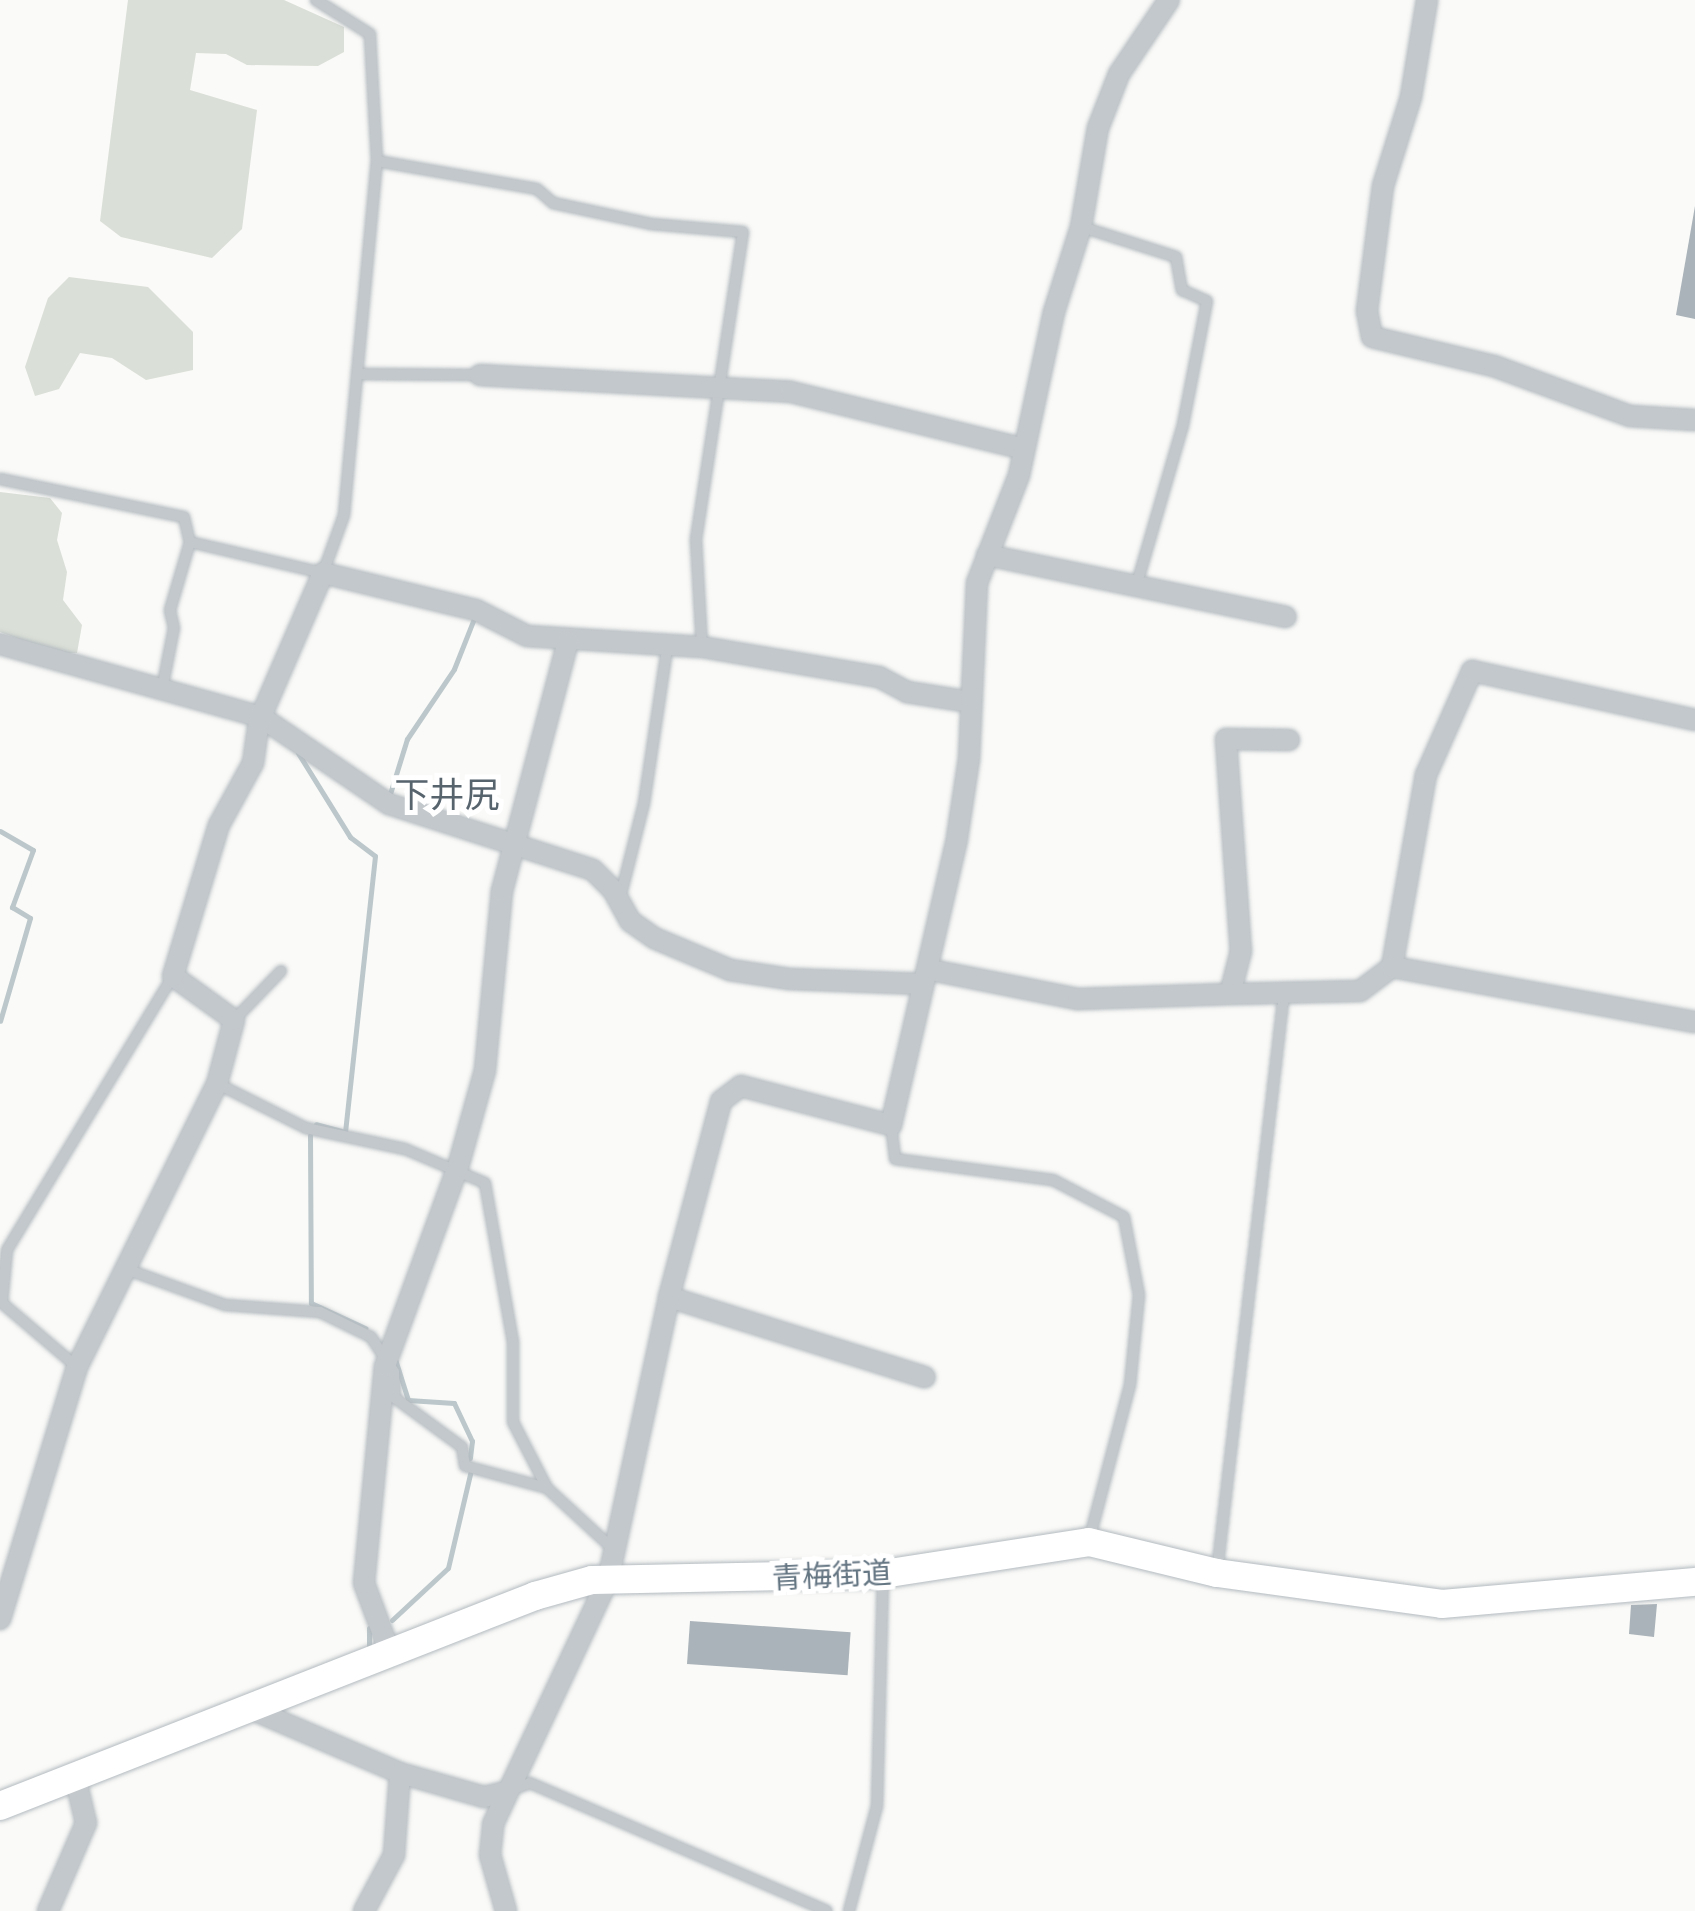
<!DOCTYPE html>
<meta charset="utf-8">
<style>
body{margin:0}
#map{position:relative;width:1695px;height:1911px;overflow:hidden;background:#fafaf8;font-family:Jost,"Noto Sans JP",sans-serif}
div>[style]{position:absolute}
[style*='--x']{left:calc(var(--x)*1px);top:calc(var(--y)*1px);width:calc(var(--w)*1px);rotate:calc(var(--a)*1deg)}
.green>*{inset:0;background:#dadfd7}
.stream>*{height:5px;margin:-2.5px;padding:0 2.5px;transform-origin:2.5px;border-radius:2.5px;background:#bbc7cb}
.building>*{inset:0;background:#aab3b9;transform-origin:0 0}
.roads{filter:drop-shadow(0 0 2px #b3babf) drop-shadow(0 0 2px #b3babf)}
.service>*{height:10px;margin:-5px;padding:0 5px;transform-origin:5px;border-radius:5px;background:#c3c8cc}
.minor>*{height:20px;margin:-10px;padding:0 10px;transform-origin:10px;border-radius:10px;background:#c3c8cc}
.secondary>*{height:28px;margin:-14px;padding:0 14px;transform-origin:14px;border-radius:14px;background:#fff}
span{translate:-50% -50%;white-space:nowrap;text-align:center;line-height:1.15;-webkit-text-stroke:10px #fff;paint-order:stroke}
.street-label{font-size:30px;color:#657683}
.quarter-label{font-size:35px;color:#57646e}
</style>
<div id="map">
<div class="green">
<div style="clip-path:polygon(128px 0,284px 0,344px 27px,344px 52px,318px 66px,247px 65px,226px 54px,196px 53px,190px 90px,257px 110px,242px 229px,212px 258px,121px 237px,100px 221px)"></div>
<div style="clip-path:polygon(69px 277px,148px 287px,193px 332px,193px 370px,146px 380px,112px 358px,80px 353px,59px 389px,35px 396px,25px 367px,48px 298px)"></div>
<div style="clip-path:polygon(0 492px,50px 498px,62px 513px,57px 540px,67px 572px,63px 600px,82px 625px,77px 653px,57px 653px,0 632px)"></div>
</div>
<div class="stream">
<div style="--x:298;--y:753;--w:99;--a:58.2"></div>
<div style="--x:350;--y:837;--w:31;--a:37"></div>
<div style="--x:375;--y:856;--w:278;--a:96.2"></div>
<div style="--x:345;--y:1132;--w:30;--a:-165"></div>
<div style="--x:389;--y:797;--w:61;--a:-72.8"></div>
<div style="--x:407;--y:739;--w:84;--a:-56.1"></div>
<div style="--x:454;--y:669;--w:52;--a:-68.4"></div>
<div style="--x:0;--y:831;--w:38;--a:30"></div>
<div style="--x:33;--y:850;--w:61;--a:110.2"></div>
<div style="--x:12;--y:907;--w:21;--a:31"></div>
<div style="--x:30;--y:918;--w:107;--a:106.2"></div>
<div style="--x:310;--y:1135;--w:168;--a:89.7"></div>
<div style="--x:311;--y:1303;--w:60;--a:24.8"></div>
<div style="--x:395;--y:1359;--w:43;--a:72.4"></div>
<div style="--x:408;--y:1400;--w:46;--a:3.7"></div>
<div style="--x:454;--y:1403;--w:42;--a:64.7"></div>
<div style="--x:472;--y:1441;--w:17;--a:97"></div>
<div style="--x:392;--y:1620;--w:76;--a:-42.9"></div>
<div style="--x:448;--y:1568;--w:97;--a:-76.8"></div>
<div style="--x:369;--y:1650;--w:22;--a:-90"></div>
</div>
<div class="building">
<div style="clip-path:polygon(1695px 206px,1695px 319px,1676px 315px)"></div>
<div style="clip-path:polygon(1657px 1604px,1654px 1637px,1629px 1634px,1631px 1605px)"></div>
<div style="left:690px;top:1621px;width:161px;height:43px;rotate:4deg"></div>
</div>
<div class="roads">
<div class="service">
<div style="--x:377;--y:161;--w:162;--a:9.9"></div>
<div style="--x:537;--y:189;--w:21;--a:41"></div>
<div style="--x:553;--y:203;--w:100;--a:12.1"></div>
<div style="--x:651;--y:224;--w:92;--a:5"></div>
<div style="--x:743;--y:232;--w:312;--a:98.7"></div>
<div style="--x:696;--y:540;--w:106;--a:86.8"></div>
<div style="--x:1082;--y:227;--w:99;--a:17.7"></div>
<div style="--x:1176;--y:257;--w:34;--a:80"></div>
<div style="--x:1182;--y:290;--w:27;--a:24"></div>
<div style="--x:1207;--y:301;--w:126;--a:101"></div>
<div style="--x:1183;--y:425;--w:169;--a:106.2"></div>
<div style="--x:357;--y:374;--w:123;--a:0.5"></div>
<div style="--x:0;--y:479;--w:188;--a:11.7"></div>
<div style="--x:184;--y:517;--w:26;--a:77"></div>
<div style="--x:162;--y:689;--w:62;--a:-78.9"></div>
<div style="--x:174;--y:628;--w:18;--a:-103"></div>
<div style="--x:170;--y:610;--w:71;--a:-73.6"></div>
<div style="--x:190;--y:542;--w:137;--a:13.1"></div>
<div style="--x:323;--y:573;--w:62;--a:-70.1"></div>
<div style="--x:344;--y:515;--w:356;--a:-84.7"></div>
<div style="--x:377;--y:161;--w:127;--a:-93.2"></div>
<div style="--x:370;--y:34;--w:64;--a:-147.8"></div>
<div style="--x:620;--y:898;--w:98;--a:-75.8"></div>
<div style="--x:644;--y:803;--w:156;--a:-81.5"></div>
<div style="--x:234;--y:1020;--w:68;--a:-46.2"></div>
<div style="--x:218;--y:1084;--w:98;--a:26.6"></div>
<div style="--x:306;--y:1128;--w:101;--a:12"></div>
<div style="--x:405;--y:1149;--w:87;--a:23"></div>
<div style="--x:485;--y:1183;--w:161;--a:80"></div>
<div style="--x:513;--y:1342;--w:80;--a:90"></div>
<div style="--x:513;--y:1422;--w:74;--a:62.7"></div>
<div style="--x:547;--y:1488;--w:90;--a:42.7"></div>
<div style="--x:891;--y:1125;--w:34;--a:83"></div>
<div style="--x:895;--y:1159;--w:159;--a:7.6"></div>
<div style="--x:1053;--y:1180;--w:80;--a:27.5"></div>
<div style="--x:1124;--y:1217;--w:79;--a:79.1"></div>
<div style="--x:1139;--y:1295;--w:90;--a:95.7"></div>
<div style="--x:1130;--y:1385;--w:160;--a:104.8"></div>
<div style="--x:126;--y:1269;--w:105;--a:20"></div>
<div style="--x:225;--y:1305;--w:95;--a:4.2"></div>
<div style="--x:320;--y:1312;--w:57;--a:26.1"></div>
<div style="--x:371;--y:1337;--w:42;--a:56.7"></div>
<div style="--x:394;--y:1372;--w:26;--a:88"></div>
<div style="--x:395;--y:1398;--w:83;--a:36.2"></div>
<div style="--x:462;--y:1447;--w:19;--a:81"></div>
<div style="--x:465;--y:1466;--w:85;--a:15"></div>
<div style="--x:77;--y:1367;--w:99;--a:-139.5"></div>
<div style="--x:2;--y:1303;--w:53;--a:-84.6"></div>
<div style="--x:7;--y:1250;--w:320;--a:-58.8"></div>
<div style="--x:1217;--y:1572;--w:583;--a:-83.4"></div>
<div style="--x:511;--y:1790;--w:20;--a:-20"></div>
<div style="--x:530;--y:1783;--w:323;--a:23.3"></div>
<div style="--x:849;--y:1911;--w:109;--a:-75.1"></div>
<div style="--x:877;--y:1806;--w:230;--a:-88.5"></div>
</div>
<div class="minor">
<div style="--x:1427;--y:0;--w:98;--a:99.4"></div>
<div style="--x:1411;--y:97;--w:93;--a:107.5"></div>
<div style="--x:1383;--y:186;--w:126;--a:97.3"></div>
<div style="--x:1367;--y:311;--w:26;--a:79"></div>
<div style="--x:1372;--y:337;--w:125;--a:13.4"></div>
<div style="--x:1494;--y:366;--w:145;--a:20.2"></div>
<div style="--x:1630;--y:416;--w:65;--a:3.5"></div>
<div style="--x:480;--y:375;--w:311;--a:3.1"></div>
<div style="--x:791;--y:392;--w:240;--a:13.7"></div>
<div style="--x:987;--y:555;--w:305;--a:11.7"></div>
<div style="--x:0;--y:644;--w:271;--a:15.6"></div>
<div style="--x:261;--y:717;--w:155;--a:34.2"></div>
<div style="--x:389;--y:804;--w:214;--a:17.9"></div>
<div style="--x:593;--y:870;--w:28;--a:45"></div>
<div style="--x:613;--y:890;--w:35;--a:61"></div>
<div style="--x:630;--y:921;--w:29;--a:35"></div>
<div style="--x:654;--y:938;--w:82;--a:22.8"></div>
<div style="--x:730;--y:970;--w:61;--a:8.5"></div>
<div style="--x:790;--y:979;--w:133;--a:2.2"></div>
<div style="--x:1289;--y:740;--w:63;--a:-179.1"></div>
<div style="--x:1226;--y:739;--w:213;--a:86"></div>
<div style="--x:1241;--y:951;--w:44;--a:104.3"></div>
<div style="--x:1230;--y:994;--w:130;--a:-1.3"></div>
<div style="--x:1360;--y:991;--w:40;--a:-37"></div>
<div style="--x:1392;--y:967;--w:195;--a:-80"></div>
<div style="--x:1426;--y:775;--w:114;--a:-66.1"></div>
<div style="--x:1472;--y:671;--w:228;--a:12.4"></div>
<div style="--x:1392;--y:967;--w:308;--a:10.3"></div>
<div style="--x:931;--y:970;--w:150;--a:11.2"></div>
<div style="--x:1078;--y:999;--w:152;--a:-1.9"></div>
<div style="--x:669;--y:1297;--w:268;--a:17.4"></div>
<div style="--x:0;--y:1619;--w:264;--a:-73"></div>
<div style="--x:77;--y:1367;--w:316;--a:-63.7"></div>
<div style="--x:217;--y:1084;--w:66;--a:-75.1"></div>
<div style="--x:234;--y:1020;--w:75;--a:-144.2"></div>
<div style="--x:173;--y:976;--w:158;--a:-73.1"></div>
<div style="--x:219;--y:825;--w:71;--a:-61.3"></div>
<div style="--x:253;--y:763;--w:42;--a:-81.9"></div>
<div style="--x:259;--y:721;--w:161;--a:-66.6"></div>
<div style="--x:323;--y:573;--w:157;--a:13.6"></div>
<div style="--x:476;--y:610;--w:57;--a:27"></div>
<div style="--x:527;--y:636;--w:175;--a:3.6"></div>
<div style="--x:702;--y:647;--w:180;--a:9.6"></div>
<div style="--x:879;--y:677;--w:32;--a:28"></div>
<div style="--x:907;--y:692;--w:65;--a:8.9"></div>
<div style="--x:390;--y:1653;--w:75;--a:-110.4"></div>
<div style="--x:364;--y:1583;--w:218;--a:-84.5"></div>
<div style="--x:385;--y:1366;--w:212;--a:-69.9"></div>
<div style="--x:458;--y:1167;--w:101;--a:-74.4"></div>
<div style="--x:485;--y:1070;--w:180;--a:-84.6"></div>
<div style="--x:502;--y:891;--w:258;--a:-75.2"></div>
<div style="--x:251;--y:1709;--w:162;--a:23.2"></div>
<div style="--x:400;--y:1773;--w:87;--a:15.9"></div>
<div style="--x:484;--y:1797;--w:23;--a:-13"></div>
<div style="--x:48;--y:1911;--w:96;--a:-66.6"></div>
<div style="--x:86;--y:1823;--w:48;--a:-103.2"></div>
<div style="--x:364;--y:1911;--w:64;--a:-61.8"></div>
<div style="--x:394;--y:1855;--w:82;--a:-85.8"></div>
<div style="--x:506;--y:1911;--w:58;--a:-105.9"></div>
<div style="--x:490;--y:1855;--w:31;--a:-84"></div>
<div style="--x:493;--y:1824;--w:270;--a:-64.8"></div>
<div style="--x:608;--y:1580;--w:289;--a:-77.8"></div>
<div style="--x:669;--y:1297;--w:203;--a:-75.1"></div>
<div style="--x:721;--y:1101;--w:25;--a:-37"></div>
<div style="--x:741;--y:1086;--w:155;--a:14.6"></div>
<div style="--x:891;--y:1125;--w:294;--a:-77"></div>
<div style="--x:957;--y:838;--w:80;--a:-81.4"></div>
<div style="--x:969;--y:759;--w:176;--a:-87.4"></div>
<div style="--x:977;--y:583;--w:116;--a:-68.7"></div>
<div style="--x:1019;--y:475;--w:167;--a:-77.9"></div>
<div style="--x:1054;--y:312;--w:89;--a:-72.4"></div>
<div style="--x:1081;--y:227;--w:100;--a:-80.3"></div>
<div style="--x:1098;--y:128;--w:58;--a:-68.7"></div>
<div style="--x:1119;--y:74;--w:89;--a:-56"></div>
</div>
<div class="secondary">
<div style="--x:0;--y:1806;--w:575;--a:-21.43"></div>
<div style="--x:535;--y:1596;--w:59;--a:-15.7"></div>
<div style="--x:592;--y:1580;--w:291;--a:-1.2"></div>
<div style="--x:883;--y:1574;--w:208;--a:-8.8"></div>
<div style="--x:1089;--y:1542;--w:132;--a:13.6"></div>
<div style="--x:1217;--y:1573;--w:227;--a:7.8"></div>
<div style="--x:1442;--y:1604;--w:254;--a:-5"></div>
</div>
</div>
<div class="street-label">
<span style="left:832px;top:1576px;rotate:-3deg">青梅街道</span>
</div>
<div class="quarter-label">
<span style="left:447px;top:795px">下井尻</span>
</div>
</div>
